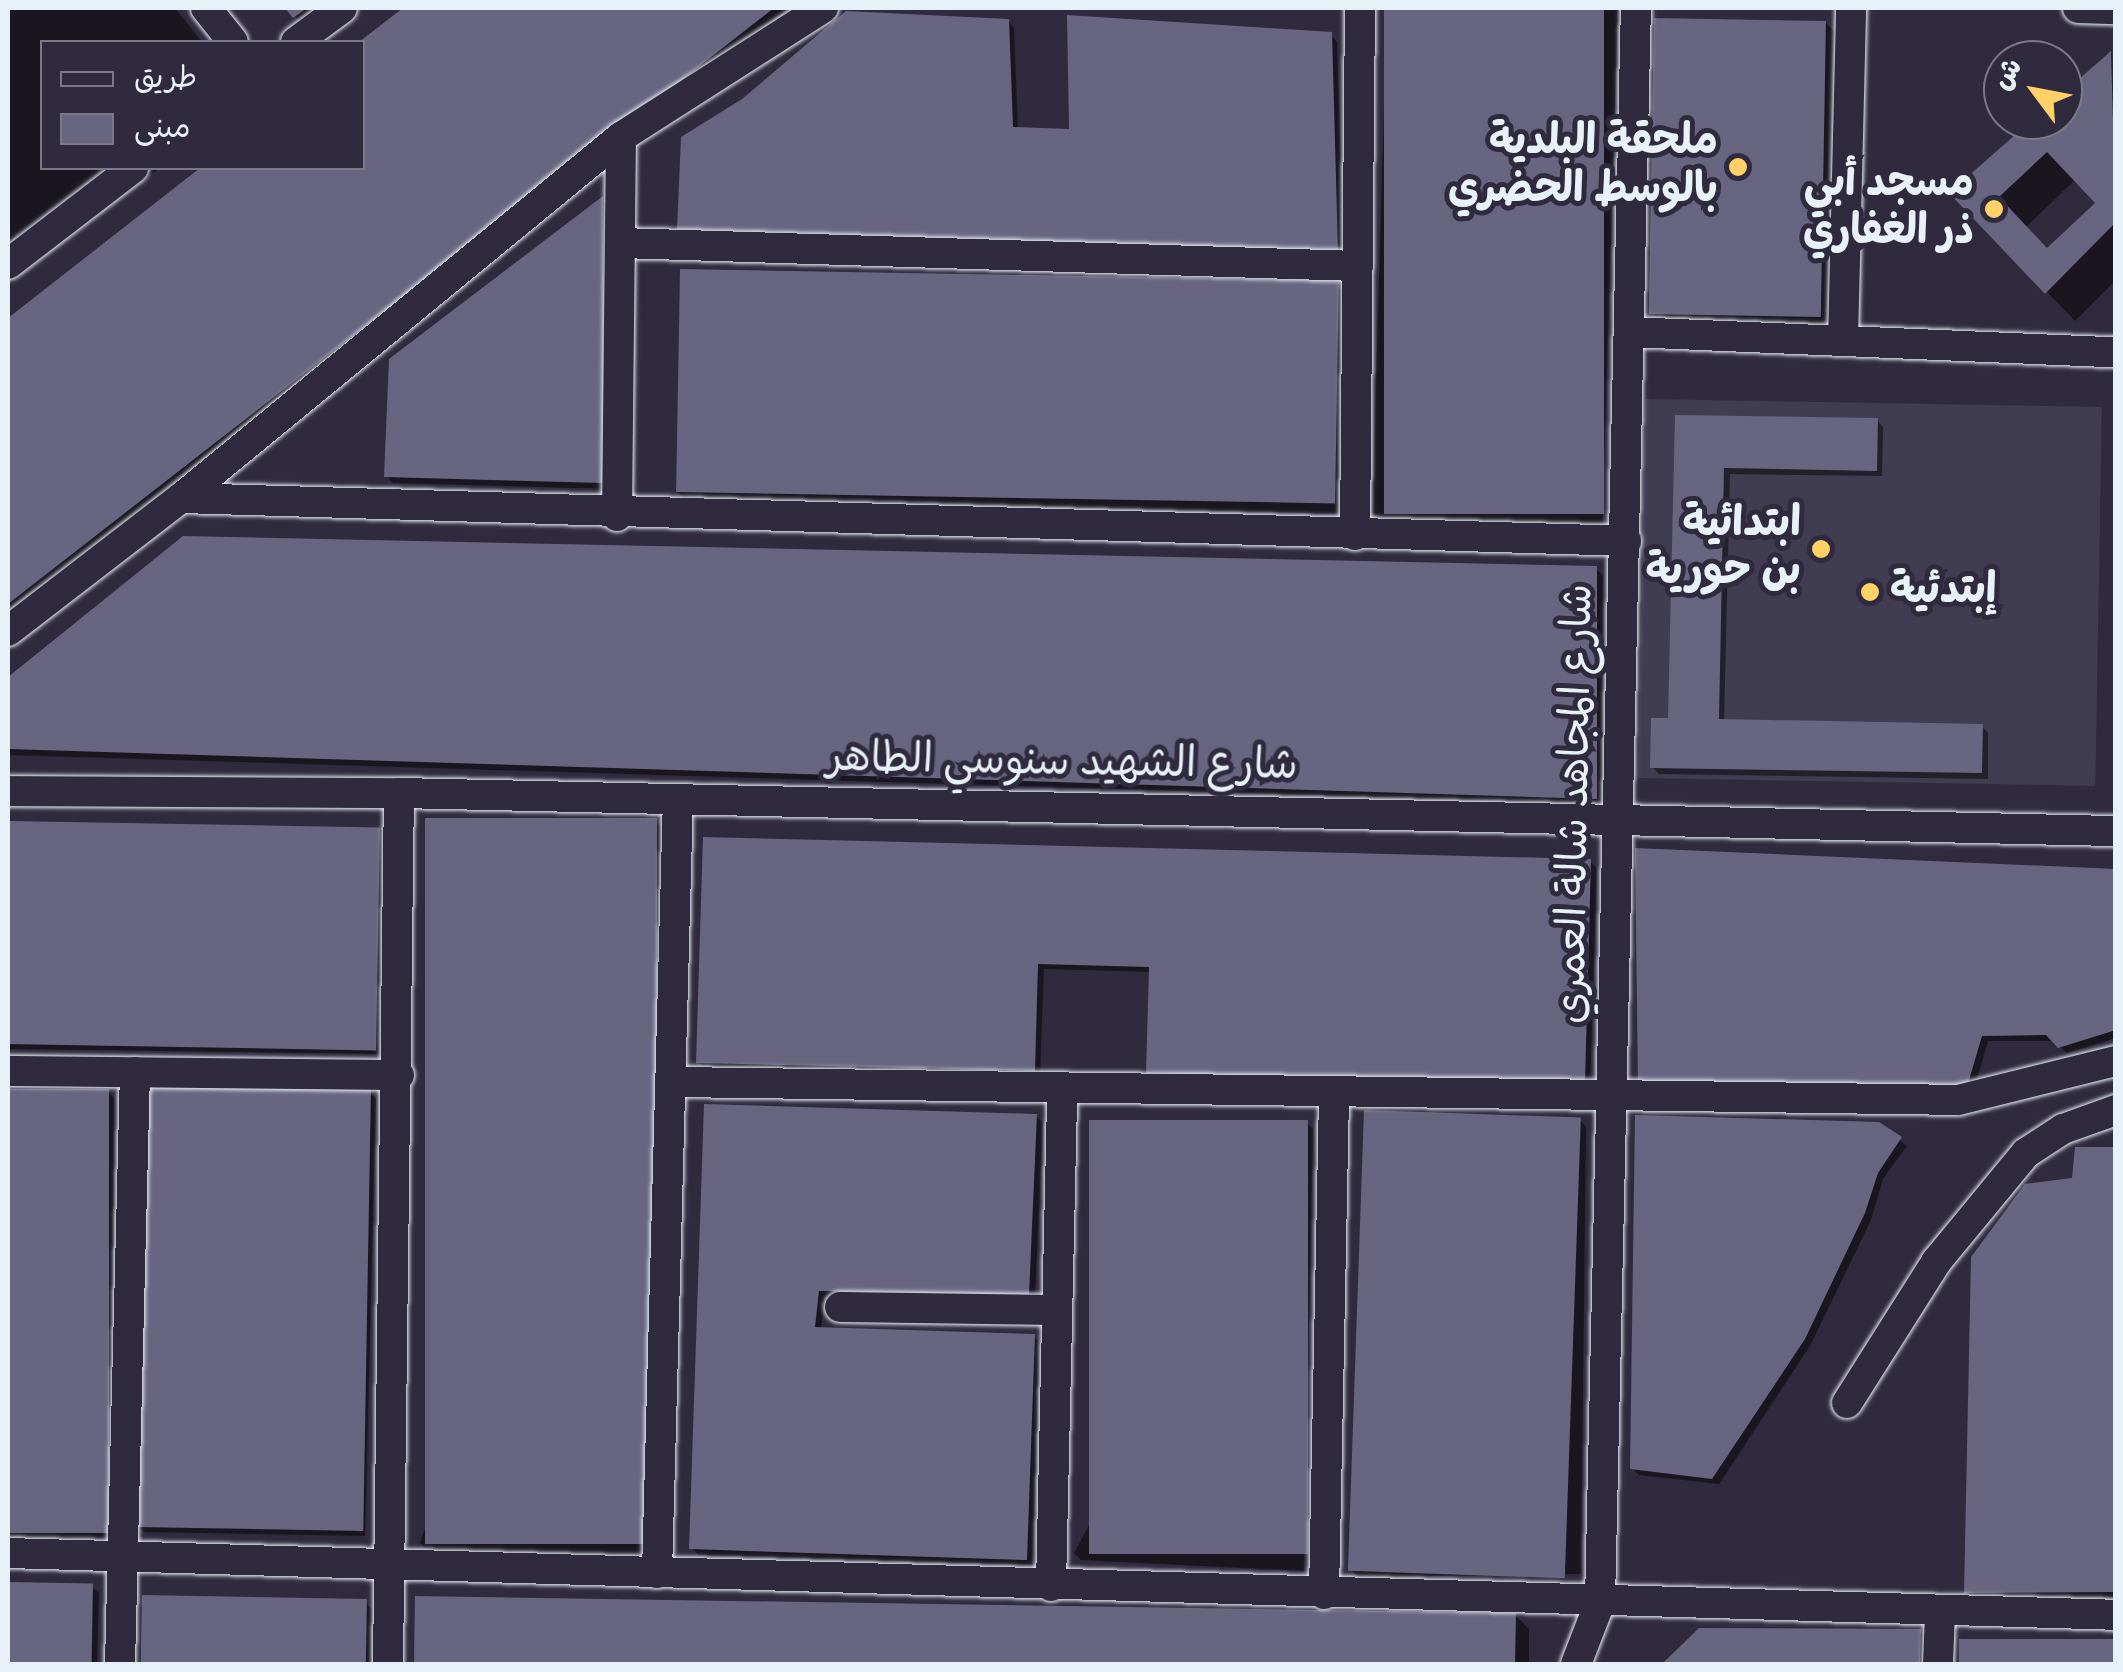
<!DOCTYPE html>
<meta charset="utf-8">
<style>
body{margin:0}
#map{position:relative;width:2123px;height:1672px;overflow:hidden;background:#2f2a3d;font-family:"Indie Flower","Playpen Sans Arabic",sans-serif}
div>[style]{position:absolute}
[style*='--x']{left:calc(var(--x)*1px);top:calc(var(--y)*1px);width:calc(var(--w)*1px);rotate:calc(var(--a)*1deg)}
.built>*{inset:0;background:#403c51;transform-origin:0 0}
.shadow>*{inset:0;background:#0007;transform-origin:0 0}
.building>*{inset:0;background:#676580;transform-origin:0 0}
.roads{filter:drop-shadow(0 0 2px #e8f1f8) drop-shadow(0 0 2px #e8f1f8)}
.street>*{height:30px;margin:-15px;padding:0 15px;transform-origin:15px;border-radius:15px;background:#2f2a3d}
.dots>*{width:28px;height:28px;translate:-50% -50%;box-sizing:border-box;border:5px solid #2f2a3d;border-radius:50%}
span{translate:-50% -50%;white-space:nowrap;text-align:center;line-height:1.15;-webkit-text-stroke:10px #2f2a3d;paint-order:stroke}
.poi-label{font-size:42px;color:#e8f1f8;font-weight:700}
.right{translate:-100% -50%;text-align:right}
.left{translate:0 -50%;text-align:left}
.street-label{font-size:42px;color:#e8f1f8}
.frame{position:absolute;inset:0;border:10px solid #e8f1f8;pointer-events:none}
.legend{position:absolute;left:40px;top:40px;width:325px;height:130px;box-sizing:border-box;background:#2f2a3d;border:2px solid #797a88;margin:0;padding:12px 18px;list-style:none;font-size:30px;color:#e8f1f8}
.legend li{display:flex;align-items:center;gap:20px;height:50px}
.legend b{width:50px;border:2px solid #797a88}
.north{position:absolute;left:1983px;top:40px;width:100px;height:100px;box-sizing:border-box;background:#2f2a3d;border:2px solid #797a88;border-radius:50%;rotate:302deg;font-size:28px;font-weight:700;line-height:40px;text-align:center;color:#e8f1f8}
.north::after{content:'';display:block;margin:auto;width:35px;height:45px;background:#ffd166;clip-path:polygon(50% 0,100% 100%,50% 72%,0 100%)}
</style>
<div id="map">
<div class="built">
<div style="left:1645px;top:399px;width:457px;height:379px;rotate:1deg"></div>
</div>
<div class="shadow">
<div style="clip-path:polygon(8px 8px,175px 8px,202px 42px,42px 42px,42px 168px,160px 168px,8px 281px)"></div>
<div style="clip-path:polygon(288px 8px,322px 8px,301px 23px)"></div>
<div style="clip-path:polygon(408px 8px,788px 8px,8px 615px,8px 321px,204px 168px,362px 168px,362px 43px)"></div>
<div style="clip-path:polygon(1387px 8px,1618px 8px,1602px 533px,1386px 527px,1372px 513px)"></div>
<div style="clip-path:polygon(1008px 21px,1014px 28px,1018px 130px,1072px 132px,1331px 35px,1337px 42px,1344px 256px,686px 235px,679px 228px)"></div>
<div style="clip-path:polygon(1825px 22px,1854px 51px,1849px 344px,1681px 342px,1652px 313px)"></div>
<div style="clip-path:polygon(evenodd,2112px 53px,2116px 280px,2075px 321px,1953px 194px,2036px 120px,2063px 120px,2063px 96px,2112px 53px,2076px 179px,2098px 203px,2048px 250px,2026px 227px,2076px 179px)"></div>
<div style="clip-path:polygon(602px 199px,608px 205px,610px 489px,393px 483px,387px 476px)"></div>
<div style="clip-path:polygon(1338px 287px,1345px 294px,1339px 514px,683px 498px,677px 491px)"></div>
<div style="clip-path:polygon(1677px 417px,1877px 420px,1883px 427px,1882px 476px,1730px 474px,1724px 722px,1982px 726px,1988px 733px,1988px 779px,1659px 774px,1652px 767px,1670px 721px)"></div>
<div style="clip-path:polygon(184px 539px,1596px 569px,1603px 575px,1602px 804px,8px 755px,8px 680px)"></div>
<div style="clip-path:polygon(656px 822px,670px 836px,663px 1559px,434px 1557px,420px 1543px)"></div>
<div style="clip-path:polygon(8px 824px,379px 828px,386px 835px,380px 1054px,8px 1049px)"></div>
<div style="clip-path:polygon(705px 839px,1590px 862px,1597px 868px,1590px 1089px,1155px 1079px,1149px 1072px,1152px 972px,1044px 969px,1040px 1076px,705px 1068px,699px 1062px)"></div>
<div style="clip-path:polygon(2116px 872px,2116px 1038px,2067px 1053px,2054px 1041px,1988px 1041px,1973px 1093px,1647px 1090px)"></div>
<div style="clip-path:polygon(8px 1092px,108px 1092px,114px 1098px,112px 1542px,8px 1538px)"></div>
<div style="clip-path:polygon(370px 1092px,376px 1098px,365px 1536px,144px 1532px,137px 1526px)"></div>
<div style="clip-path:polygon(707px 1106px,1036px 1116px,1043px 1123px,1035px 1300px,825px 1297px,821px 1329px,1034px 1337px,1040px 1343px,1032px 1565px,698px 1555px,692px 1548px)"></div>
<div style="clip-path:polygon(1580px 1120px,1586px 1127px,1581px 1574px,1358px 1577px,1352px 1570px)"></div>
<div style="clip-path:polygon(1307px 1123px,1313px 1129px,1304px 1571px,1081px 1560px,1074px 1553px)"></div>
<div style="clip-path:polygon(1878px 1124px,1907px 1146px,1883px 1179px,1871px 1220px,1810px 1346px,1719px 1484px,1639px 1475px,1632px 1468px)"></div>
<div style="clip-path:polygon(2116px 1150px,2116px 1597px,1973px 1598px,1967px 1592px,2074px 1181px)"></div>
<div style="clip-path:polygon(8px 1585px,92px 1587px,99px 1593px,97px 1664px,8px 1664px)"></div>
<div style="clip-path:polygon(145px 1598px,366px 1603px,372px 1609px,371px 1664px,143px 1664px)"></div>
<div style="clip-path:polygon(418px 1599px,1515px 1615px,1529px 1629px,1529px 1664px,417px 1664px)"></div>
<div style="clip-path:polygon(1700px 1631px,1920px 1632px,1927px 1638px,1926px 1664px,1665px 1664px)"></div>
<div style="left:2116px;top:1642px;width:22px;height:155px;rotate:90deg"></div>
</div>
<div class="building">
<div style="clip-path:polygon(285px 8px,307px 8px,293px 18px)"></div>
<div style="clip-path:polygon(403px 8px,774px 8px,8px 604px,8px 318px,200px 168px,362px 168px,359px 42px)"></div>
<div style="left:1384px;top:8px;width:220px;height:506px"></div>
<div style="clip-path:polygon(846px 11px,1009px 19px,1013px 127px,1069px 129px,1067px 15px,1332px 32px,1338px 251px,677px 229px,681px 137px,742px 99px)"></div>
<div style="left:1654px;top:18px;width:172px;height:296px;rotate:1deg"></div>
<div style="clip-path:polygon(evenodd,2111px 51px,2116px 222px,2045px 294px,1949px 193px,2032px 120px,2063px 120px,2063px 93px,2111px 51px,2047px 152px,2095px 203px,2047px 248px,1999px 197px,2047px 152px)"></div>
<div style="clip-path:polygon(603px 196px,604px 483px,384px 477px,389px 359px)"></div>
<div style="left:680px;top:269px;width:659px;height:223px;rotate:1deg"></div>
<div style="clip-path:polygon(1675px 415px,1878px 418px,1877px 471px,1724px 468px,1719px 719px,1983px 724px,1982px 773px,1650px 768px,1651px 718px,1668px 718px)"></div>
<div style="clip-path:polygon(183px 536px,1597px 566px,1597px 799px,8px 749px,8px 677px)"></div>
<div style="left:425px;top:818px;width:232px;height:726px"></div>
<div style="left:8px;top:821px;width:372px;height:223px;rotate:1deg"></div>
<div style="clip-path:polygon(703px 837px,1591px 859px,1585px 1083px,1146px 1073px,1149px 967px,1038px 964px,1035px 1071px,696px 1063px)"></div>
<div style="clip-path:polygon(1635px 848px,2116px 869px,2116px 1030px,2058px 1048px,2046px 1035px,1982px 1036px,1967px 1087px,1638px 1085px)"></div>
<div style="left:144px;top:1085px;width:227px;height:442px;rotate:1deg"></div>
<div style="left:8px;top:1089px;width:101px;height:444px"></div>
<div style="clip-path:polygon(704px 1104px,1037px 1114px,1029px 1295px,819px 1291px,815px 1327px,1035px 1334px,1027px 1560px,689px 1549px)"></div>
<div style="left:1364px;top:1110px;width:217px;height:461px;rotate:2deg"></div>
<div style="clip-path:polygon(1635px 1115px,1879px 1122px,1902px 1137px,1878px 1173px,1865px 1213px,1805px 1339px,1712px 1479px,1630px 1469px)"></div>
<div style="left:1089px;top:1120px;width:219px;height:434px"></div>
<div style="clip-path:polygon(2075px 1147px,2116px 1147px,2116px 1592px,1964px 1593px,1971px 1257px,2025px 1184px,2072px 1178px)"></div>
<div style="left:8px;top:1582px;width:85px;height:82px;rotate:1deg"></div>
<div style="left:142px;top:1595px;width:225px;height:69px;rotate:1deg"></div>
<div style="clip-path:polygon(415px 1596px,1516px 1613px,1515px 1664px,414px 1664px)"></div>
<div style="clip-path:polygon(1699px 1628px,1921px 1629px,1920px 1664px,1662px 1664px)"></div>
<div style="left:2116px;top:1639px;width:25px;height:157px;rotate:90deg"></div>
</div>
<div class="roads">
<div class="street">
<div style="--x:206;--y:8;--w:43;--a:51.5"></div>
<div style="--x:2078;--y:8;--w:38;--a:2"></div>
<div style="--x:296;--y:42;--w:57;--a:-36.5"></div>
<div style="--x:621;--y:243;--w:737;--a:1.79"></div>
<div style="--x:8;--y:264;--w:158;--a:-37.5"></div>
<div style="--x:1629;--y:332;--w:487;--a:2.4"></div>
<div style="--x:1843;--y:341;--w:333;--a:-88.6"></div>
<div style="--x:181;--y:498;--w:1446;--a:1.7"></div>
<div style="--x:617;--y:516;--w:379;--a:-89.4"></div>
<div style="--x:1355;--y:535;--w:527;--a:-89.46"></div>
<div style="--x:8;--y:631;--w:218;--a:-37.6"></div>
<div style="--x:181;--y:498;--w:569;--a:-39.37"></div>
<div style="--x:621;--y:137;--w:240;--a:-32.6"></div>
<div style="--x:8;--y:791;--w:391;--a:0.3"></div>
<div style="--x:399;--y:793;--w:1717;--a:1.27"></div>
<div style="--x:8;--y:1071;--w:391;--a:0.6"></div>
<div style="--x:675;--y:1082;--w:1283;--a:0.8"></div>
<div style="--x:1958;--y:1100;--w:163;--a:-13.9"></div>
<div style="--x:840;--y:1307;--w:217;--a:0.8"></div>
<div style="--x:1847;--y:1403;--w:167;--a:-57.7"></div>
<div style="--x:1936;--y:1262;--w:141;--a:-50.5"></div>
<div style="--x:2026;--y:1153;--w:44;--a:-33"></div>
<div style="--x:2063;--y:1129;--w:56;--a:-19.7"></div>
<div style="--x:8;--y:1553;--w:2109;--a:1.68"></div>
<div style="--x:657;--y:1573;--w:774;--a:-88.45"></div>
<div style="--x:1051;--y:1586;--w:497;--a:-88.7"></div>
<div style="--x:1324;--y:1594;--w:500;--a:-88.85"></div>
<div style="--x:120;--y:1664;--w:592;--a:-88.55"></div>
<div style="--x:388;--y:1664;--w:871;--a:-89.28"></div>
<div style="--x:1576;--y:1664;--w:66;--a:-68.8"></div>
<div style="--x:1600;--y:1602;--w:1594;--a:-88.71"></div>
<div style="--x:1938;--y:1664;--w:53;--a:-87.8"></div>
</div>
</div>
<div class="dots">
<div style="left:1738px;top:167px;background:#ffd166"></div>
<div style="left:1994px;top:209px;background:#ffd166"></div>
<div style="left:1821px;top:549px;background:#ffd166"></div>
<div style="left:1870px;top:592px;background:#ffd166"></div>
</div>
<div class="poi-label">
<span class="right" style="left:1718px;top:167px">ملحقة البلدية<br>بالوسط الحضري</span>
<span class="right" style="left:1974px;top:209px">مسجد أبي<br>ذر الغفاري</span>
<span class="right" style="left:1801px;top:549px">ابتدائية<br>بن حورية</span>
<span class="left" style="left:1890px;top:592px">إبتدئية</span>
</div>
<div class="street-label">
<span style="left:1062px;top:764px;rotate:1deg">شارع الشهيد سنوسي الطاهر</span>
<span style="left:1577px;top:804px;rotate:-89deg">شارع المجاهد شالة العمري</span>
</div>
<div class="frame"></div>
<ul class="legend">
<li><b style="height:12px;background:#2f2a3d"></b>طريق</li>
<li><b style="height:28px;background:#676580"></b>مبنى</li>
</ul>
<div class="north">ش</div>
</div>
